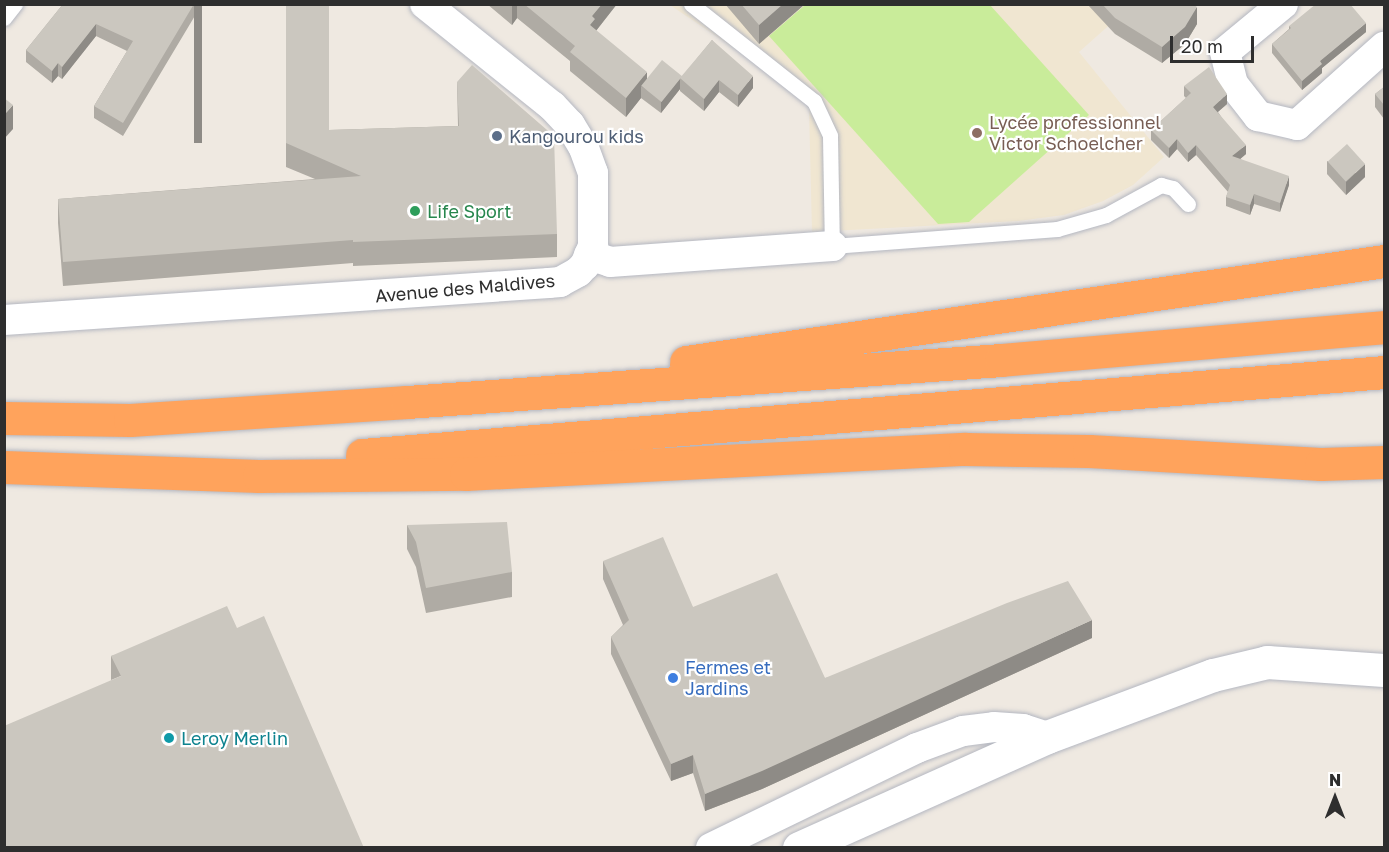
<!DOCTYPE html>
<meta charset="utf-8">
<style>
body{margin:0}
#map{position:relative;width:1389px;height:852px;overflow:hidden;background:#efe9e1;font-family:"Golos Text",sans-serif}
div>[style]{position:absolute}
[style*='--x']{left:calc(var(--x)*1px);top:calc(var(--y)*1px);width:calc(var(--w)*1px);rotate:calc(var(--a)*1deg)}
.education>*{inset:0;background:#f0e6d1}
.pitch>*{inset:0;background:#c9ec9a}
.roads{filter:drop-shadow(0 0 2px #b4b7c1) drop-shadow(0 0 2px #b4b7c1)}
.lane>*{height:15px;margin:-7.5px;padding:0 7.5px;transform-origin:7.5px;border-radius:7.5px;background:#fff}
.street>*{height:30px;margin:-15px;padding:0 15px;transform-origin:15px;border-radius:15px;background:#fff}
.secondary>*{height:33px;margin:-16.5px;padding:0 16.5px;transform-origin:16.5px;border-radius:16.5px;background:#fff}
.highway>*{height:33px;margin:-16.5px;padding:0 16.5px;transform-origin:16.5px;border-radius:16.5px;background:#ffa35c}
.wall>*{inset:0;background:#afaba4}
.shaded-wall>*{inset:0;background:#8e8b86;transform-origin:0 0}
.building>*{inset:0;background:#cbc7bf;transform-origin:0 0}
.dots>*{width:16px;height:16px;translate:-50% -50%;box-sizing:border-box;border:3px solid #fff;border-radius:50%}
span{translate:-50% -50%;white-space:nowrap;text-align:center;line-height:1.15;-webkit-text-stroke:4.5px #fff;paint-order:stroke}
.education-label{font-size:18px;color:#785e54}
.left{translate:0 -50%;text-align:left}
.service-label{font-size:18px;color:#4e5e75}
.leisure-label{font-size:18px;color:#27864d}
.street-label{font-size:18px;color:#2e2e2e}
.shop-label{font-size:18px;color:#366cbe}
.culture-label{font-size:18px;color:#0d838f}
.frame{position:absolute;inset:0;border:6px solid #2e2e2e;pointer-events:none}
.north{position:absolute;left:1305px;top:768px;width:60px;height:60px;-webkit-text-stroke:4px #fff;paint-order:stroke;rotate:0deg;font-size:16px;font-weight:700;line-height:24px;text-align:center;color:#2e2e2e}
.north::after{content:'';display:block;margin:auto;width:21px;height:27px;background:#2e2e2e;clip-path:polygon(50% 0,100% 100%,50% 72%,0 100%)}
.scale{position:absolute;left:1170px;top:36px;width:84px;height:27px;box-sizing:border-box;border:3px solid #2e2e2e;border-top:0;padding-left:8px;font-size:18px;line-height:21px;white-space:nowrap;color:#2e2e2e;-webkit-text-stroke:4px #fff;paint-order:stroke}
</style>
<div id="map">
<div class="education">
<div style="clip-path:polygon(670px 5px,1132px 5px,1079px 52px,1164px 157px,1133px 185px,1103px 201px,1064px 215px,1018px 221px,812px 232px,809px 108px,787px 84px)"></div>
</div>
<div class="pitch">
<div style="clip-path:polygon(805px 5px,990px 5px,1089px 115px,969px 222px,938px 224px,769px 36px)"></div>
</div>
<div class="roads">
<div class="lane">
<div style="--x:691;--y:4;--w:157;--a:38.3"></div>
<div style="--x:814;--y:101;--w:38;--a:65"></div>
<div style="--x:830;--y:136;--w:110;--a:89"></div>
<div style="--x:832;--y:246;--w:226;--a:-4.3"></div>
<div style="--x:1057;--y:229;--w:51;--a:-15.9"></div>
<div style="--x:1106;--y:215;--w:63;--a:-28.6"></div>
<div style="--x:1161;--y:185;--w:12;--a:14"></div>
<div style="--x:1173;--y:188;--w:22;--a:47"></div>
<div style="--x:4;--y:18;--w:18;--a:-52"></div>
</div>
<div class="street">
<div style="--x:1283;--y:4;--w:75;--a:140.4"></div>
<div style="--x:1225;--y:52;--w:33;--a:76"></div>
<div style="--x:1233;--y:84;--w:41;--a:52"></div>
<div style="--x:1258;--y:116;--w:40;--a:13"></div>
<div style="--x:1297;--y:125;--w:117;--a:-41.9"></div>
<div style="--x:589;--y:255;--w:22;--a:18"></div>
<div style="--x:610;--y:262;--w:223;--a:-4.1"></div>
<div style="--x:4;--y:320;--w:546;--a:-3.88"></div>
<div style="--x:549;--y:283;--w:11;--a:-5"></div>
<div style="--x:560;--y:282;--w:21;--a:-29"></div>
<div style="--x:578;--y:272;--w:10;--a:-45"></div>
<div style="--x:585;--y:265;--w:21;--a:-67"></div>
<div style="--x:593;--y:246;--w:73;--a:-90"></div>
<div style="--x:593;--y:173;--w:27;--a:-110"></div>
<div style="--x:584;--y:148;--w:27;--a:-121"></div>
<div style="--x:570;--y:125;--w:26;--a:-133"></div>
<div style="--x:552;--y:106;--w:163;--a:-141.2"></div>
<div style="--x:711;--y:848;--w:229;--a:-25.9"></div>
<div style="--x:917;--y:748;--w:49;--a:-20.3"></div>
<div style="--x:963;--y:731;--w:31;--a:-7"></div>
<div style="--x:994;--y:727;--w:29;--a:4"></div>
<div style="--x:1023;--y:729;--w:25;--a:18"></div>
</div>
<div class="secondary">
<div style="--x:799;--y:848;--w:272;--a:-24.1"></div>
<div style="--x:1047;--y:737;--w:177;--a:-20.5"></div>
<div style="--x:1213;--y:675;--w:56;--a:-13.5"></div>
<div style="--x:1267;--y:662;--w:117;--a:3.9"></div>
</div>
<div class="highway">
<div style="--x:686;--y:362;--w:705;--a:-8.23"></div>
<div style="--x:4;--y:418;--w:126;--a:0.9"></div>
<div style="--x:130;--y:420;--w:278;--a:-3.7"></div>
<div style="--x:407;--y:402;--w:595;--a:-4.04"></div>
<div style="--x:1001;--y:360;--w:384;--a:-4.9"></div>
<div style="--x:362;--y:455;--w:1025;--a:-4.64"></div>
<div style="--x:4;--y:467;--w:255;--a:2"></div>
<div style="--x:259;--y:476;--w:207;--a:-0.6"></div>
<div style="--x:466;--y:474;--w:500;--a:-2.9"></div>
<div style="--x:965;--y:449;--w:124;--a:0.9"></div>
<div style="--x:1089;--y:451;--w:232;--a:3.2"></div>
<div style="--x:1321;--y:464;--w:63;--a:-1.8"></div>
</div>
</div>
<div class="wall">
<div style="clip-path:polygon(63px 4px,202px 4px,123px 136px,94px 118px,94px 106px,127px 51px,96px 36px,62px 79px,58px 76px,52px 83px,26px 62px,26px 50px)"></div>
<div style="clip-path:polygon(286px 4px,329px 130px,458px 126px,457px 82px,557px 234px,557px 257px,353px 266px,353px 263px,63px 286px,58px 223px,58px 199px,315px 179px,286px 167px)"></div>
<div style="clip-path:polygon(487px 4px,617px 4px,596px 31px,647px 79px,682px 77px,712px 40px,753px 88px,738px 107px,719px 92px,704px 111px,680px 91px,680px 89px,661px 113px,641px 98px,626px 117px,570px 71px,570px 61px,517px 18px,512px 25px)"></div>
<div style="clip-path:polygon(725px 4px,805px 4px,759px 44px)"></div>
<div style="clip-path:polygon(1087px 4px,1193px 4px,1197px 24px,1185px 44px,1162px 63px,1115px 34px)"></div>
<div style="clip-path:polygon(1289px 26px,1366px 32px,1322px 68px,1322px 73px,1302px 90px,1272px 53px,1272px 44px,1289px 29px)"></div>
<div style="clip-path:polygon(1184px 86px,1227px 104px,1218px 112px,1246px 154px,1240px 159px,1289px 185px,1280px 212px,1254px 204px,1250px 215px,1226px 206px,1226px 197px,1228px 192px,1196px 155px,1188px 162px,1177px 149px,1169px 158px,1151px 140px,1151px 130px,1186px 98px,1184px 96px)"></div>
<div style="clip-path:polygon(1384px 87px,1384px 119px,1375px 107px,1375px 94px)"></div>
<div style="clip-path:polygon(1327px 161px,1365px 177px,1346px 195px,1327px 174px)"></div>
<div style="clip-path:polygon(407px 525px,512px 572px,512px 597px,426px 613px,416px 567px,407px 549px)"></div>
<div style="clip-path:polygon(603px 561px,693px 607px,825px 678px,1092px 638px,762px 789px,705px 811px,693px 773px,671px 781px,611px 654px,611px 637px,623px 625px,603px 579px)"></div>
<div style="clip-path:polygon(237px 628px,111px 680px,111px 656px)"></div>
</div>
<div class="shaded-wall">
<div style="left:194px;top:4px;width:8px;height:139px"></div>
<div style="clip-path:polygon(512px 4px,517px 4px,517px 18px,512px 25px)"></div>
<div style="clip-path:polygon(602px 4px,617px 4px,595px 32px,590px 25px,592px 16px)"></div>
<div style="clip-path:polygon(783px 4px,805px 4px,759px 44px,759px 25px)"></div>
<div style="clip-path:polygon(1197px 7px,1197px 24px,1185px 44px,1162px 63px,1162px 47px)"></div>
<div style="clip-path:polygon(1366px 23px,1366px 32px,1322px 68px,1322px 73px,1302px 90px,1302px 81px,1320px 61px)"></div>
<div style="clip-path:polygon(96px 24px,96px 36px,62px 79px,62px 67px)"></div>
<div style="clip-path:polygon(58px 63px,58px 76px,52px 83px,52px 71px)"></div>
<div style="clip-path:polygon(647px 72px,647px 90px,641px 86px,641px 98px,626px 117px,626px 98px)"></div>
<div style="clip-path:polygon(682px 76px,680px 78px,680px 89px,661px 113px,661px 102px)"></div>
<div style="clip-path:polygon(753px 76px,753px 88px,738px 107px,738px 95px)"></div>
<div style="clip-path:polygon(719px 80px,719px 92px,704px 111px,704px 99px)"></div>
<div style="clip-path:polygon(1227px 94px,1227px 104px,1213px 116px,1213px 107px)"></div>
<div style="clip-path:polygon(13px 105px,13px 129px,4px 139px,4px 115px)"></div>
<div style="clip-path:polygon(1177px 139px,1177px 149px,1169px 158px,1169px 148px)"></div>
<div style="clip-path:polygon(1196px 145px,1196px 155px,1188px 162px,1188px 153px)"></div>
<div style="clip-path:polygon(1246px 145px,1246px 154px,1232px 166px,1232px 156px)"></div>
<div style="clip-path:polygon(1365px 164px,1365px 177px,1346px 195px,1346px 182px)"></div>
<div style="clip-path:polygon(1289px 176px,1289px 185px,1280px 212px,1280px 203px)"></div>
<div style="clip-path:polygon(1254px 194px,1254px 204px,1250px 215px,1250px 205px)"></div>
<div style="clip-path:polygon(1092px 620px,1092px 638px,762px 789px,705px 811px,705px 794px)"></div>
<div style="clip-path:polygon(693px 755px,693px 773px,671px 781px,671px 764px)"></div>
</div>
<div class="building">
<div style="clip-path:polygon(63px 4px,194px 4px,123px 123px,94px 106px,133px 41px,96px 24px,62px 67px,58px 63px,52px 71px,26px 50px)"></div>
<div style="clip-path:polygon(286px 4px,329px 4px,329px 130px,459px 126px,457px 82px,472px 65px,554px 136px,557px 234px,353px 242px,353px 240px,63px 262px,58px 199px,361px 176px,286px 143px)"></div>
<div style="clip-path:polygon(524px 4px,602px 4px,592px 16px,595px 19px,590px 25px,647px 72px,626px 98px,570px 52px,575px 46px)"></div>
<div style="clip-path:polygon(741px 4px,783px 4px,759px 25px)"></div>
<div style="clip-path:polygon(1102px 4px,1193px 4px,1197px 7px,1185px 27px,1162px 47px,1115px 18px)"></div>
<div style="clip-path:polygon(1316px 4px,1350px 4px,1366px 23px,1320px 61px,1322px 64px,1302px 81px,1272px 44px,1291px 28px,1289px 26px)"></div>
<div style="clip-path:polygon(712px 40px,753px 76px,738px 95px,719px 80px,704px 99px,680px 78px)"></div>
<div style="left:662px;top:60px;width:26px;height:33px;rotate:39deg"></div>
<div style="clip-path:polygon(1209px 67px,1227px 94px,1213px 107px,1246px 145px,1232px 156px,1289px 176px,1280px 203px,1254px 194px,1250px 205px,1226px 197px,1230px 185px,1196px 145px,1188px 153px,1177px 139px,1169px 148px,1151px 130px,1191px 93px,1184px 86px)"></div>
<div style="clip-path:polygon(1384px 87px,1384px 105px,1375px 94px)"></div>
<div style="clip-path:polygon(4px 98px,13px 105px,4px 115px)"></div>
<div style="left:1347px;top:144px;width:27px;height:26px;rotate:48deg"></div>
<div style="clip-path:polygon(507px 522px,512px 572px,426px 588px,416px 542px,407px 525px)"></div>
<div style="clip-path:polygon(663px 537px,693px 607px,777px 573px,825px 678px,1007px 603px,1068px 581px,1092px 620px,762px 771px,705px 794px,693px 755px,671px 764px,611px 637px,629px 620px,603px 561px)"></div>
<div style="clip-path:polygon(227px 606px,237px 628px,264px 616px,364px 848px,4px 848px,4px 726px,121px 676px,111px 656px)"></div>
</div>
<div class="dots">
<div style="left:977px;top:133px;background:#8d6e63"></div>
<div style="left:497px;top:136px;background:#5c6f8a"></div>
<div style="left:415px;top:211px;background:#2e9e5b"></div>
<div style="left:673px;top:678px;background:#3f7fe0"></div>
<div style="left:169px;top:738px;background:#0f9aa8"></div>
</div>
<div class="education-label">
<span class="left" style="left:989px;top:133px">Lycée professionnel<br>Victor Schoelcher</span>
</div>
<div class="service-label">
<span class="left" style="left:509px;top:136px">Kangourou kids</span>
</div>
<div class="leisure-label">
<span class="left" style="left:427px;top:211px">Life Sport</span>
</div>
<div class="street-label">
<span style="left:465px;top:288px;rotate:-5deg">Avenue des Maldives</span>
</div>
<div class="shop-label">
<span class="left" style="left:685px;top:678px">Fermes et<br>Jardins</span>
</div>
<div class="culture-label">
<span class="left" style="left:181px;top:738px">Leroy Merlin</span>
</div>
<div class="frame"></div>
<div class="north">N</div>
<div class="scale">20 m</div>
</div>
